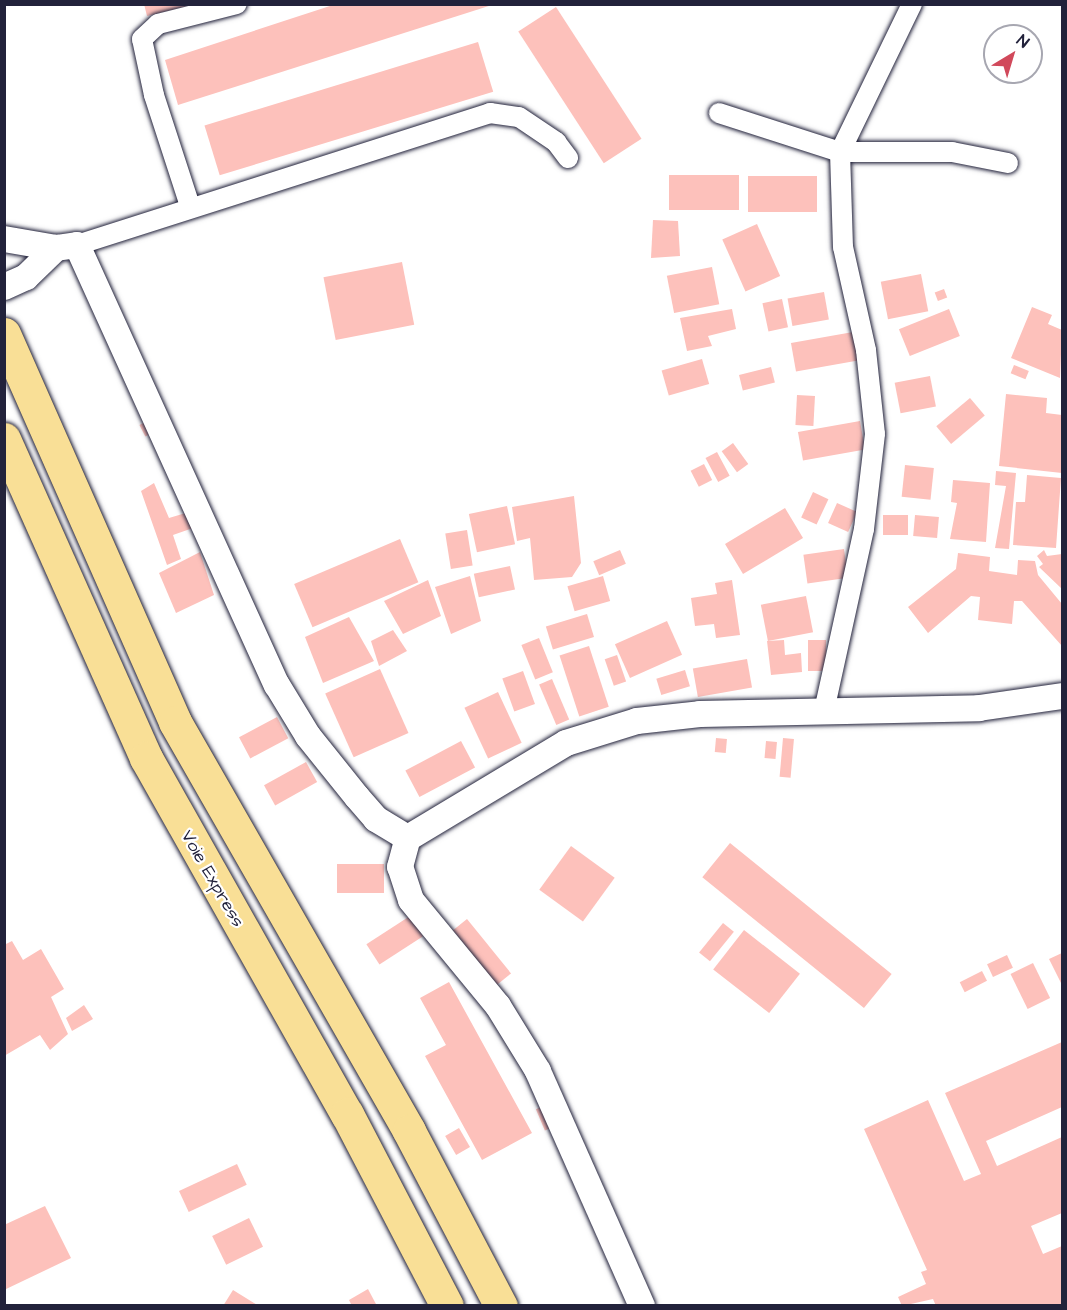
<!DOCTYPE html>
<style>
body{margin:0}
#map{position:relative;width:1067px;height:1310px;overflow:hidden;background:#fff;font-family:"Architects Daughter",sans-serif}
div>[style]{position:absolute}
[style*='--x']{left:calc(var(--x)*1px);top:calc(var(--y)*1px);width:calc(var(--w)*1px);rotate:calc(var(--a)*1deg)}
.building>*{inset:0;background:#fdc1bb;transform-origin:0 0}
.roads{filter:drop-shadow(0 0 2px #22223b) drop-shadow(0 0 2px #22223b)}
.minor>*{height:20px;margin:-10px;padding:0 10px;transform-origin:10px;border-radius:10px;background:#fff}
.tertiary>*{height:26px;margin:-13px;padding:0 13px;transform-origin:13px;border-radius:13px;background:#fff}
.trunk>*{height:33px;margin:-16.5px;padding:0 16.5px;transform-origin:16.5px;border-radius:16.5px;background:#f9df96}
span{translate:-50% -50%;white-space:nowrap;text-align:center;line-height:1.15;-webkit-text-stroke:4.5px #fff;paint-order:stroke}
.street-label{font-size:18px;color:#22223b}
.frame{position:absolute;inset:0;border:6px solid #22223b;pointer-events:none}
.north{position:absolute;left:983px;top:24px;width:60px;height:60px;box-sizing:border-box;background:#fff;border:2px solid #a7a7b1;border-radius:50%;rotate:38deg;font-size:16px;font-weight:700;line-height:24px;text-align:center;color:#22223b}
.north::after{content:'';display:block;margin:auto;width:21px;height:27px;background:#d1495b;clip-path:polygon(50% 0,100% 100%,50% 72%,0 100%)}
</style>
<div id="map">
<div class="building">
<div style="clip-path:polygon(144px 4px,192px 4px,192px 5px,147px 16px)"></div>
<div style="clip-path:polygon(336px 4px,492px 5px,178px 105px,165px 60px)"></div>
<div style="left:556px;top:7px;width:157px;height:45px;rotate:57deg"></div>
<div style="left:478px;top:42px;width:52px;height:286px;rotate:73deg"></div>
<div style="left:739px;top:175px;width:35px;height:70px;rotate:90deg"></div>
<div style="left:748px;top:176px;width:69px;height:36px"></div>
<div style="clip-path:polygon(653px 220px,678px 221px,680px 256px,651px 258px)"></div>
<div style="left:757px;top:224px;width:57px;height:38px;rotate:66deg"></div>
<div style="left:402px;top:262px;width:64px;height:80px;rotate:79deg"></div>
<div style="left:712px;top:267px;width:38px;height:46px;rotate:79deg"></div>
<div style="left:921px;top:274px;width:38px;height:41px;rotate:79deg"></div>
<div style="left:944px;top:289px;width:9px;height:10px;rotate:69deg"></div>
<div style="left:824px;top:292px;width:28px;height:37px;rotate:80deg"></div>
<div style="left:782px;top:299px;width:29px;height:20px;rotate:78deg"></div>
<div style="clip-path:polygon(1032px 307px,1052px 315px,1048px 324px,1062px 330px,1060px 378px,1011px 358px)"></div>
<div style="clip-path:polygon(732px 309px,736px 329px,708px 336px,712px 346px,687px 351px,680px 318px)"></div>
<div style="left:949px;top:309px;width:29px;height:54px;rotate:68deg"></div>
<div style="left:853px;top:332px;width:29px;height:63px;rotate:80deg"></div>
<div style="left:702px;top:359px;width:26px;height:42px;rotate:74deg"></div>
<div style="left:1014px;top:365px;width:16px;height:9px;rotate:22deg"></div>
<div style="left:771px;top:367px;width:16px;height:33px;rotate:76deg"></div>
<div style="left:930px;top:376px;width:31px;height:36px;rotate:79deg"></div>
<div style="clip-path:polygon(1006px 394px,1047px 398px,1046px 413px,1062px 415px,1062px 473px,999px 466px)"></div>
<div style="left:797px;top:395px;width:18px;height:30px;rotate:3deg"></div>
<div style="left:970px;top:398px;width:23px;height:44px;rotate:50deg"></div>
<div style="left:151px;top:419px;width:13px;height:13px;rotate:63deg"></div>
<div style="left:860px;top:421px;width:29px;height:63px;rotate:80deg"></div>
<div style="left:733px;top:443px;width:26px;height:14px;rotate:54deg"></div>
<div style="left:717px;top:452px;width:27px;height:13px;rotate:62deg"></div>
<div style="left:704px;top:464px;width:18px;height:15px;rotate:63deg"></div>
<div style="left:905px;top:465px;width:29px;height:32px;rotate:6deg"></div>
<div style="clip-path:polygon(996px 471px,1016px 473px,1009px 549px,995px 548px,1006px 486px,995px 485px)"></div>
<div style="clip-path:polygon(1027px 475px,1061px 478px,1056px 548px,1013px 545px,1016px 502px,1025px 502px)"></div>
<div style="clip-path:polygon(953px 480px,990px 483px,986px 542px,950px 539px,957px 503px,951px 502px)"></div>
<div style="clip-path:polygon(154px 483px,169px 518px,189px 512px,193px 528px,173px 535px,181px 559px,167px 565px,141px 491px)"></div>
<div style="left:813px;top:492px;width:17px;height:28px;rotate:25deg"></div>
<div style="clip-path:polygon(574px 496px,581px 563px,572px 577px,534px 580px,530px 538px,517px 541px,512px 507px)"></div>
<div style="left:837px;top:503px;width:22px;height:22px;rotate:24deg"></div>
<div style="left:507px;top:506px;width:39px;height:39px;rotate:78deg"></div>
<div style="left:785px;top:508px;width:35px;height:70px;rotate:59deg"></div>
<div style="left:883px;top:515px;width:25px;height:20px"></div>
<div style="left:915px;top:515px;width:24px;height:21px;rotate:5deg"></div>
<div style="left:467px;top:530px;width:36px;height:22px;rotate:81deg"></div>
<div style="left:400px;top:539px;width:47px;height:115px;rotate:67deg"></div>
<div style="left:844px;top:549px;width:29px;height:41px;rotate:82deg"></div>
<div style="left:620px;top:550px;width:15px;height:29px;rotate:67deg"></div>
<div style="clip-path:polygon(1044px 550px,1047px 556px,1062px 554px,1062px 589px,1039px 567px,1043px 564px,1037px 556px)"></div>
<div style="clip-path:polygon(200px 552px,214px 595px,176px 613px,159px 573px)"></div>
<div style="clip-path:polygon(958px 553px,990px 557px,989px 571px,1017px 575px,1018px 560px,1035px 561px,1038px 575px,1062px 604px,1062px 646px,1022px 601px,1014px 601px,1012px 624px,978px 620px,980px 597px,971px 596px,928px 633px,908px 607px,956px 569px)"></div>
<div style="left:510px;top:566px;width:24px;height:37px;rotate:78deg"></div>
<div style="clip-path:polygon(470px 576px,481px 621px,451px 634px,435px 587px)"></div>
<div style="left:603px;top:576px;width:26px;height:37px;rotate:74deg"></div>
<div style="clip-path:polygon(428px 580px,441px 616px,403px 634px,384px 601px)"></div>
<div style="clip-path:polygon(732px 580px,740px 635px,716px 638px,714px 624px,695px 626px,691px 598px,717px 594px,715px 583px)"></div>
<div style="left:806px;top:596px;width:37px;height:46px;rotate:79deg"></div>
<div style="left:587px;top:614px;width:24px;height:43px;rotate:73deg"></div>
<div style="clip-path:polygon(349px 617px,374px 661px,323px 683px,305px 637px)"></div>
<div style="left:667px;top:621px;width:37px;height:57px;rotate:66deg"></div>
<div style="clip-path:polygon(393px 630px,407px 651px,379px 666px,371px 641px)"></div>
<div style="left:539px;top:638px;width:37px;height:19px;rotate:68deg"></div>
<div style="clip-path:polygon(784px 640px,785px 655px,801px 653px,802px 672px,771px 675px,767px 641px)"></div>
<div style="left:808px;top:640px;width:18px;height:31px"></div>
<div style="left:589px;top:646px;width:64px;height:31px;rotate:72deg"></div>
<div style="left:617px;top:655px;width:28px;height:13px;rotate:71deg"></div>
<div style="left:747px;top:659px;width:29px;height:55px;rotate:80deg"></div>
<div style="left:380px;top:669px;width:70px;height:60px;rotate:66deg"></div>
<div style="left:685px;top:670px;width:17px;height:30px;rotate:73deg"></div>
<div style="left:523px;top:671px;width:35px;height:22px;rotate:70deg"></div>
<div style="left:552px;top:679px;width:44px;height:14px;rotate:67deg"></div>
<div style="left:498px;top:692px;width:56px;height:37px;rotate:65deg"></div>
<div style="left:277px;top:717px;width:24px;height:43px;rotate:62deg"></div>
<div style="left:716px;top:738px;width:11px;height:14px;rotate:5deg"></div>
<div style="left:783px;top:738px;width:11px;height:39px;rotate:5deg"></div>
<div style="left:461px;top:741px;width:30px;height:63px;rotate:62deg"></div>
<div style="left:766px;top:741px;width:11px;height:17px;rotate:5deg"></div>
<div style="left:306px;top:762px;width:23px;height:48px;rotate:61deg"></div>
<div style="left:730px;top:843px;width:208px;height:44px;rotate:39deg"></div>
<div style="left:571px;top:846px;width:54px;height:54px;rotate:36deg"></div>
<div style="left:337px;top:864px;width:47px;height:29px"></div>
<div style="left:410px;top:916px;width:24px;height:52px;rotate:57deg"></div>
<div style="left:467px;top:919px;width:70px;height:18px;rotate:51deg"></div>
<div style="left:723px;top:923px;width:14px;height:38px;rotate:39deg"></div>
<div style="left:744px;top:930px;width:71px;height:50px;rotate:38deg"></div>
<div style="clip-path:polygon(12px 941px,23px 960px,41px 949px,64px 989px,51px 997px,68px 1034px,50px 1050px,40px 1035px,4px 1056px,4px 945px)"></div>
<div style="clip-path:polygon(1062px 953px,1062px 985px,1049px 959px)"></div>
<div style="left:1007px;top:955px;width:14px;height:22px;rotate:65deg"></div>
<div style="left:1033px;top:963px;width:39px;height:25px;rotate:64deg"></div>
<div style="left:982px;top:971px;width:11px;height:25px;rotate:63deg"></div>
<div style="clip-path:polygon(449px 982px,532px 1133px,482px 1160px,425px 1056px,446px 1045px,420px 998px)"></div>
<div style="clip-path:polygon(84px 1005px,93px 1019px,72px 1031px,66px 1018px)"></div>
<div style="clip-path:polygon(1062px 1042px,1062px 1107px,986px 1141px,997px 1166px,1062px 1137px,1062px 1213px,1031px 1226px,1043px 1254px,1062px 1246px,1062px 1306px,936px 1306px,933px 1299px,902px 1306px,898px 1297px,926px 1284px,921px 1272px,927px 1270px,864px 1129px,928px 1100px,964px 1181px,981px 1174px,945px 1093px)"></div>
<div style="left:546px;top:1105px;width:23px;height:11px;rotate:67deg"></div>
<div style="left:459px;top:1128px;width:22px;height:16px;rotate:60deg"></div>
<div style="left:237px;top:1164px;width:23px;height:64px;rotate:65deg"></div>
<div style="clip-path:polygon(45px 1206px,71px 1258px,4px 1290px,4px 1225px)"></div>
<div style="left:249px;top:1218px;width:32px;height:41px;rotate:64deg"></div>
<div style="clip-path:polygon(368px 1289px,377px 1306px,352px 1306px,349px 1300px)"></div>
<div style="clip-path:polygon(233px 1290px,259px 1306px,223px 1306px)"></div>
</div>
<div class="roads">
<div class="minor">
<div style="--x:912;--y:4;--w:165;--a:115.9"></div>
<div style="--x:840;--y:152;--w:112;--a:0"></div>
<div style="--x:952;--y:152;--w:57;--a:11.1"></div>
<div style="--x:719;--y:113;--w:127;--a:17.9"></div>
<div style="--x:840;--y:152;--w:95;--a:88.2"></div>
<div style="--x:843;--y:247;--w:106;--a:77.4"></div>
<div style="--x:866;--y:350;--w:84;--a:83.9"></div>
<div style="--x:875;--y:434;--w:96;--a:96.6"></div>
<div style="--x:864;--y:529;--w:186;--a:102.4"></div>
<div style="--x:190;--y:206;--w:117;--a:-108"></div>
<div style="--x:154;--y:95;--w:57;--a:-102.1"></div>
<div style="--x:142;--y:39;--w:22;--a:-43"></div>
<div style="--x:158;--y:24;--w:81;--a:-14.2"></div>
<div style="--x:77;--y:245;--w:434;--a:-17.7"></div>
<div style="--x:490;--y:113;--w:29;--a:8"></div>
<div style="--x:519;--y:117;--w:45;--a:34"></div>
<div style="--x:556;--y:142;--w:20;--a:53"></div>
</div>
<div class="tertiary">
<div style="--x:4;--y:239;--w:53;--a:9.8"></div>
<div style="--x:56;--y:248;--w:21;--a:-8"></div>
<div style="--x:77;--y:245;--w:483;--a:65.6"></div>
<div style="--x:277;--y:685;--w:60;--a:58.7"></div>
<div style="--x:308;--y:736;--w:78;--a:51.2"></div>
<div style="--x:357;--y:797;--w:29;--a:49"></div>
<div style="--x:376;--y:819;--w:37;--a:31"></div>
<div style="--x:4;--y:287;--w:24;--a:-24"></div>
<div style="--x:26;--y:277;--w:42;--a:-44"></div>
<div style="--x:642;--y:1306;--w:257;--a:-113.9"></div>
<div style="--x:538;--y:1071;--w:76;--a:-121.6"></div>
<div style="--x:498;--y:1006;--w:137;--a:-129.4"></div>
<div style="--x:411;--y:900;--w:35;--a:-108"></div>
<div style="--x:400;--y:867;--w:30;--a:-75"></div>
<div style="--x:408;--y:838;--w:184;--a:-31"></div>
<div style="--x:566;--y:743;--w:74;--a:-17.2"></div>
<div style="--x:637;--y:721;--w:63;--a:-6.3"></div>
<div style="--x:700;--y:714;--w:279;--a:-1.2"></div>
<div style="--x:979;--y:708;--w:84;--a:-8.2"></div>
</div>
<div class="trunk">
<div style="--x:4;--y:334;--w:424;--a:66.2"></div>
<div style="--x:175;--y:722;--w:471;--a:60.2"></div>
<div style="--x:409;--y:1131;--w:198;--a:62.3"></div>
<div style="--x:4;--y:439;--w:349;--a:66"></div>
<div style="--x:146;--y:758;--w:409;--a:60.6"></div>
<div style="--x:347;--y:1114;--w:216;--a:62.5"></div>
</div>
</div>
<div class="street-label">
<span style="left:212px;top:879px;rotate:60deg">Voie Express</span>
</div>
<div class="frame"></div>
<div class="north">N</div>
</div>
